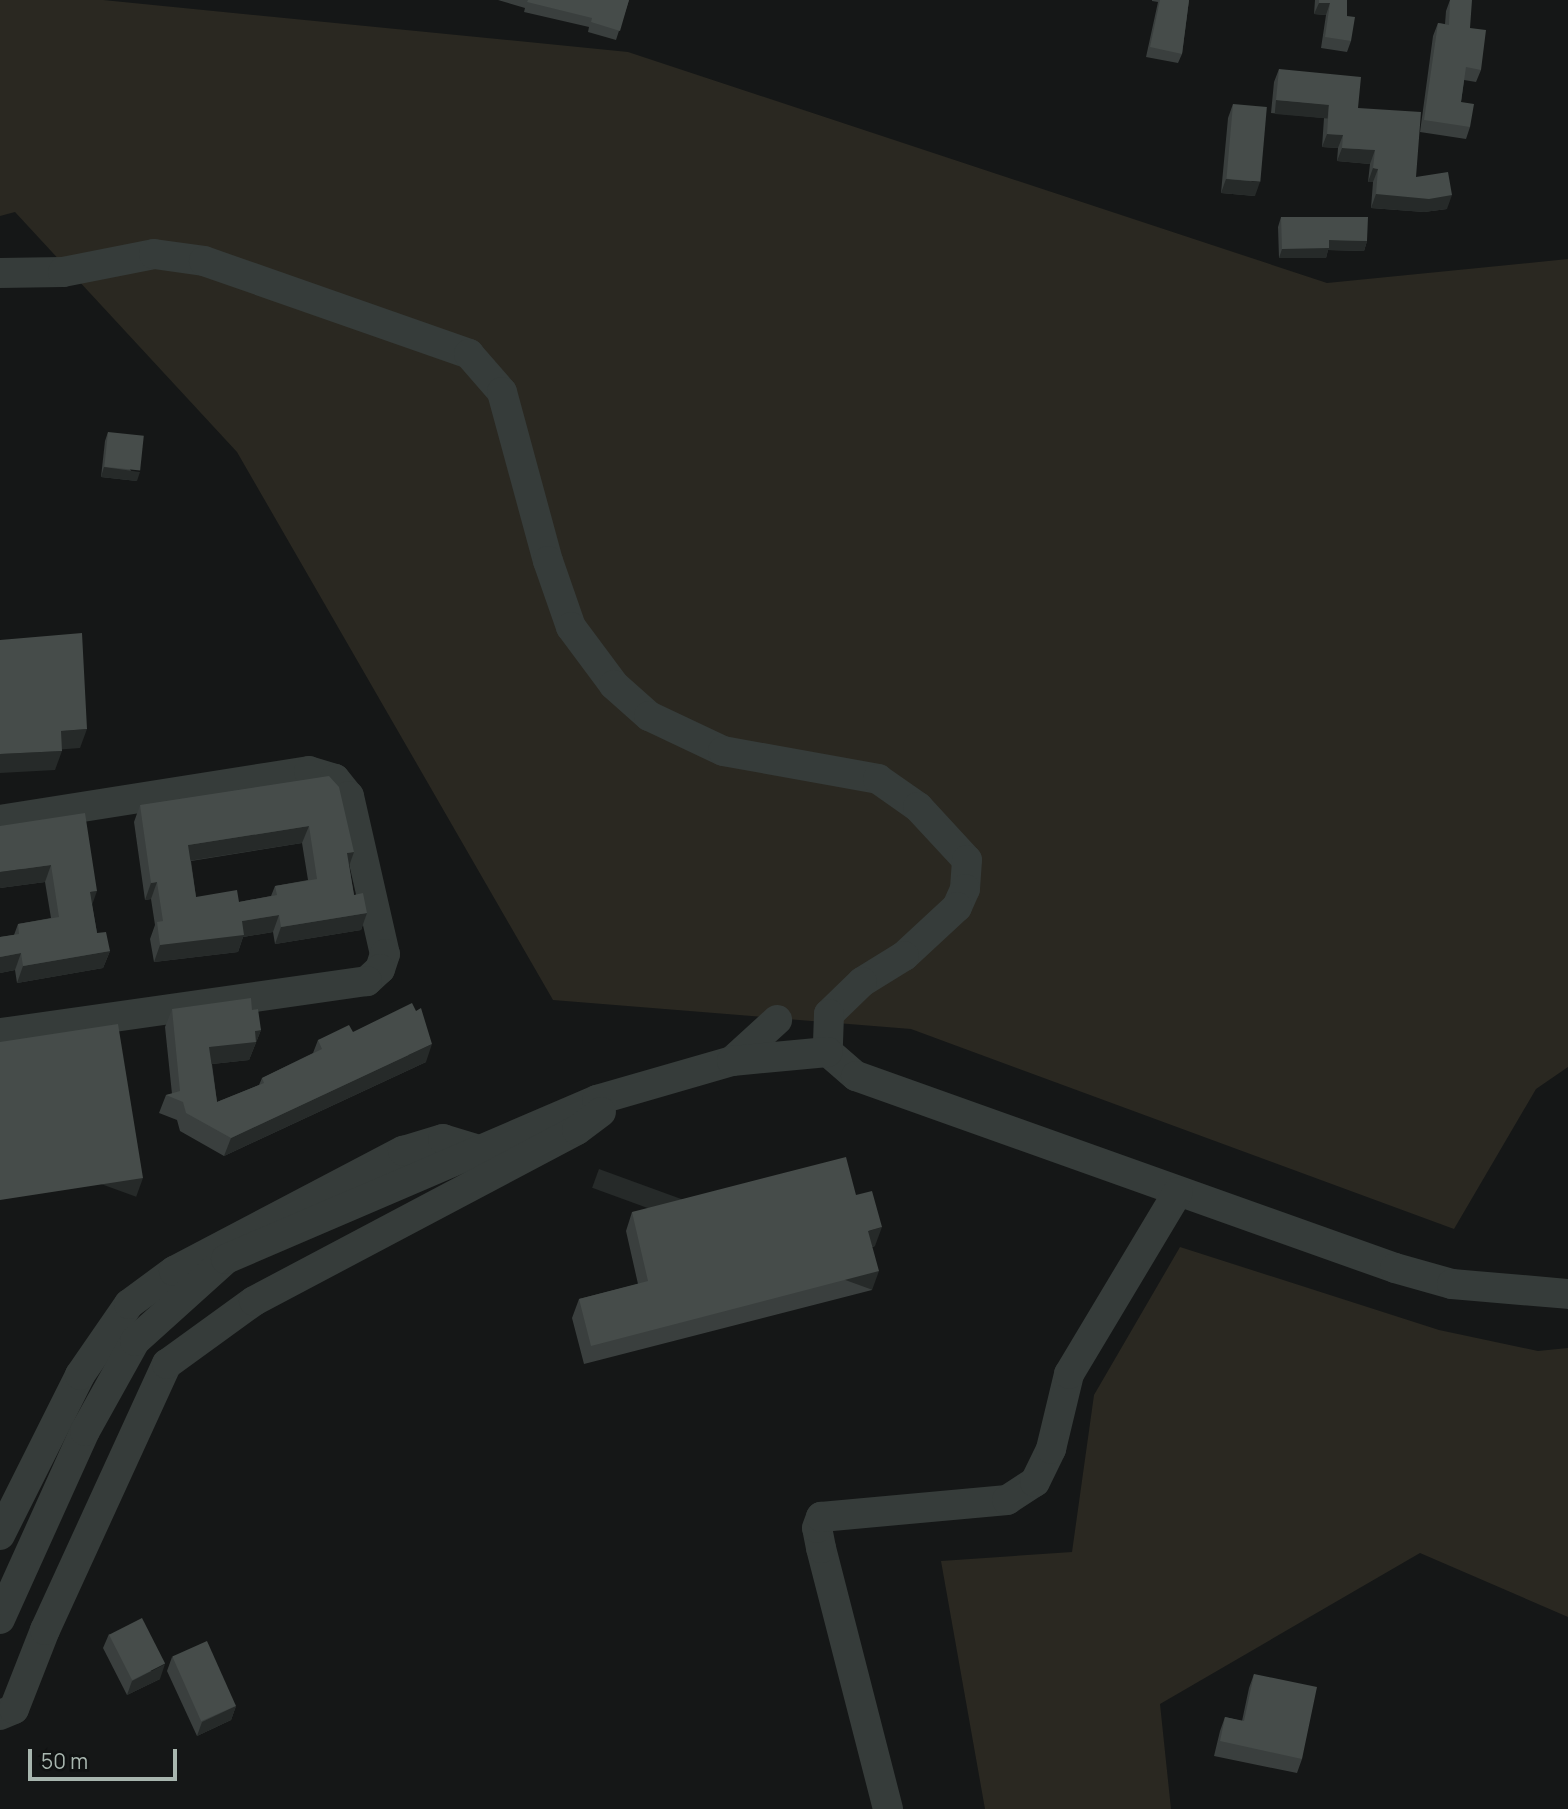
<!DOCTYPE html>
<style>
body{margin:0}
#map{position:relative;width:1568px;height:1809px;overflow:hidden;background:#151717;font-family:Manrope,sans-serif}
div>[style]{position:absolute}
[style*='--x']{left:calc(var(--x)*1px);top:calc(var(--y)*1px);width:calc(var(--w)*1px);rotate:calc(var(--a)*1deg)}
.green>*{inset:0;background:#2a2821}
.minor>*{height:30px;margin:-15px;padding:0 15px;transform-origin:15px;border-radius:15px;background:#363c3a}
.wall>*{inset:0;background:#3a3f3e}
.shaded-wall>*{inset:0;background:#262a29;transform-origin:0 0}
.building>*{inset:0;background:#464c4a;transform-origin:0 0}
span{translate:-50% -50%;white-space:nowrap;text-align:center;line-height:1.15;-webkit-text-stroke:7px #101212;paint-order:stroke}
.scale{position:absolute;left:28px;top:1749px;width:149px;height:32px;box-sizing:border-box;border:4px solid #a8b6af;border-top:0;padding-left:9px;font-size:21px;line-height:24px;white-space:nowrap;color:#a8b6af;-webkit-text-stroke:5px #101212;paint-order:stroke}
</style>
<div id="map">
<div class="green">
<div style="clip-path:polygon(0 0,103px 0,628px 52px,1327px 283px,1568px 259px,1568px 1067px,1536px 1089px,1454px 1229px,911px 1029px,553px 1000px,237px 452px,15px 212px,0 216px)"></div>
<div style="clip-path:polygon(1180px 1247px,1439px 1330px,1538px 1351px,1568px 1348px,1568px 1617px,1420px 1553px,1160px 1704px,1171px 1809px,985px 1809px,941px 1561px,1072px 1552px,1094px 1395px)"></div>
</div>
<div class="minor">
<div style="--x:0;--y:273;--w:63;--a:-0.9"></div>
<div style="--x:63;--y:272;--w:93;--a:-11.2"></div>
<div style="--x:154;--y:254;--w:50;--a:8"></div>
<div style="--x:204;--y:261;--w:281;--a:19.3"></div>
<div style="--x:469;--y:354;--w:50;--a:49"></div>
<div style="--x:502;--y:392;--w:175;--a:74.8"></div>
<div style="--x:548;--y:561;--w:70;--a:70.8"></div>
<div style="--x:571;--y:627;--w:72;--a:53.4"></div>
<div style="--x:614;--y:685;--w:47;--a:41.5"></div>
<div style="--x:649;--y:716;--w:82;--a:25.3"></div>
<div style="--x:723;--y:751;--w:158;--a:10.2"></div>
<div style="--x:878;--y:779;--w:49;--a:35"></div>
<div style="--x:918;--y:807;--w:72;--a:47.2"></div>
<div style="--x:967;--y:860;--w:29;--a:94"></div>
<div style="--x:965;--y:889;--w:20;--a:114"></div>
<div style="--x:957;--y:907;--w:72;--a:137.2"></div>
<div style="--x:904;--y:956;--w:49;--a:148.2"></div>
<div style="--x:862;--y:982;--w:46;--a:135.9"></div>
<div style="--x:829;--y:1014;--w:38;--a:92"></div>
<div style="--x:828;--y:1052;--w:37;--a:41"></div>
<div style="--x:856;--y:1076;--w:572;--a:19.61"></div>
<div style="--x:1395;--y:1268;--w:59;--a:15.7"></div>
<div style="--x:1452;--y:1284;--w:116;--a:4.9"></div>
<div style="--x:0;--y:820;--w:313;--a:-9"></div>
<div style="--x:309;--y:771;--w:27;--a:17"></div>
<div style="--x:335;--y:779;--w:22;--a:51"></div>
<div style="--x:349;--y:796;--w:162;--a:77.2"></div>
<div style="--x:385;--y:954;--w:16;--a:108"></div>
<div style="--x:380;--y:969;--w:18;--a:137"></div>
<div style="--x:367;--y:981;--w:371;--a:171.9"></div>
<div style="--x:732;--y:1061;--w:61;--a:-42.3"></div>
<div style="--x:0;--y:1535;--w:179;--a:-63.4"></div>
<div style="--x:80;--y:1375;--w:86;--a:-55.4"></div>
<div style="--x:129;--y:1304;--w:56;--a:-36.3"></div>
<div style="--x:174;--y:1271;--w:259;--a:-27.7"></div>
<div style="--x:403;--y:1151;--w:42;--a:-16.7"></div>
<div style="--x:443;--y:1139;--w:38;--a:17"></div>
<div style="--x:0;--y:1619;--w:206;--a:-65.7"></div>
<div style="--x:85;--y:1431;--w:103;--a:-60.9"></div>
<div style="--x:135;--y:1341;--w:122;--a:-42"></div>
<div style="--x:226;--y:1259;--w:404;--a:-23.2"></div>
<div style="--x:597;--y:1100;--w:141;--a:-16.1"></div>
<div style="--x:732;--y:1061;--w:96;--a:-5.4"></div>
<div style="--x:0;--y:1715;--w:15;--a:-23"></div>
<div style="--x:14;--y:1709;--w:85;--a:-68.6"></div>
<div style="--x:45;--y:1630;--w:293;--a:-65.4"></div>
<div style="--x:167;--y:1364;--w:107;--a:-35.9"></div>
<div style="--x:254;--y:1301;--w:365;--a:-27.9"></div>
<div style="--x:577;--y:1130;--w:30;--a:-37"></div>
<div style="--x:888;--y:1809;--w:269;--a:-104.4"></div>
<div style="--x:821;--y:1548;--w:20;--a:-101"></div>
<div style="--x:817;--y:1528;--w:12;--a:-70"></div>
<div style="--x:821;--y:1517;--w:187;--a:-5.2"></div>
<div style="--x:1007;--y:1500;--w:33;--a:-33"></div>
<div style="--x:1035;--y:1482;--w:37;--a:-64"></div>
<div style="--x:1051;--y:1449;--w:77;--a:-76.5"></div>
<div style="--x:1069;--y:1374;--w:212;--a:-59.1"></div>
</div>
<div class="wall">
<div style="clip-path:polygon(498px 0,629px 0,616px 40px,588px 32px,589px 27px,524px 12px,525px 8px)"></div>
<div style="clip-path:polygon(1152px 0,1189px 0,1182px 54px,1178px 63px,1146px 57px,1158px 2px,1152px 1px)"></div>
<div style="clip-path:polygon(1315px 0,1347px 0,1347px 16px,1351px 41px,1347px 52px,1321px 48px,1326px 15px,1314px 14px)"></div>
<div style="clip-path:polygon(1450px 0,1470px 28px,1481px 70px,1476px 82px,1464px 80px,1461px 102px,1470px 127px,1466px 139px,1420px 132px,1433px 36px,1438px 23px,1445px 24px,1446px 11px)"></div>
<div style="clip-path:polygon(1279px 69px,1358px 108px,1416px 177px,1447px 209px,1424px 212px,1371px 208px,1373px 182px,1368px 182px,1370px 164px,1337px 161px,1338px 148px,1322px 147px,1324px 118px,1271px 113px,1274px 82px)"></div>
<div style="clip-path:polygon(1233px 104px,1255px 196px,1221px 193px,1228px 118px)"></div>
<div style="clip-path:polygon(1281px 217px,1367px 241px,1364px 251px,1328px 250px,1326px 258px,1279px 258px,1278px 227px)"></div>
<div style="clip-path:polygon(108px 432px,137px 481px,101px 477px,105px 441px)"></div>
<div style="clip-path:polygon(evenodd,329px 776px,349px 866px,354px 895px,367px 913px,361px 930px,275px 944px,273px 932px,243px 937px,238px 952px,154px 962px,150px 939px,155px 925px,151px 899px,145px 900px,134px 822px,140px 805px,329px 776px,302px 843px,308px 880px,275px 886px,271px 896px,239px 902px,196px 897px,191px 861px,302px 843px)"></div>
<div style="clip-path:polygon(85px 813px,92px 905px,97px 933px,110px 951px,103px 968px,17px 983px,15px 970px,0 973px,0 937px,14px 935px,18px 924px,51px 918px,45px 882px,0 888px)"></div>
<div style="clip-path:polygon(172px 1009px,252px 1010px,261px 1030px,249px 1060px,212px 1064px,217px 1102px,259px 1085px,262px 1078px,313px 1053px,318px 1040px,353px 1032px,426px 1062px,224px 1156px,180px 1131px,177px 1120px,159px 1113px,166px 1095px,172px 1094px,165px 1027px)"></div>
<div style="clip-path:polygon(856px 1195px,875px 1246px,872px 1247px,872px 1290px,584px 1364px,572px 1318px,579px 1299px,638px 1284px,626px 1231px,632px 1212px)"></div>
<div style="clip-path:polygon(109px 1634px,160px 1679px,127px 1695px,103px 1648px)"></div>
<div style="clip-path:polygon(172px 1657px,236px 1706px,231px 1720px,197px 1736px,167px 1671px)"></div>
<div style="clip-path:polygon(1254px 1674px,1302px 1759px,1297px 1773px,1214px 1756px,1220px 1731px,1225px 1717px,1242px 1721px,1249px 1688px)"></div>
</div>
<div class="shaded-wall">
<div style="clip-path:polygon(1319px 3px,1330px 3px,1326px 15px,1314px 14px)"></div>
<div style="left:1276px;top:100px;width:53px;height:14px;rotate:5deg"></div>
<div style="clip-path:polygon(1327px 134px,1343px 135px,1338px 148px,1322px 147px)"></div>
<div style="clip-path:polygon(1342px 148px,1375px 150px,1370px 164px,1337px 161px)"></div>
<div style="clip-path:polygon(1373px 168px,1378px 169px,1373px 182px,1368px 182px)"></div>
<div style="clip-path:polygon(1226px 179px,1260px 182px,1255px 196px,1221px 193px)"></div>
<div style="clip-path:polygon(1376px 194px,1452px 195px,1447px 209px,1424px 212px,1371px 208px)"></div>
<div style="clip-path:polygon(1329px 240px,1367px 241px,1364px 251px,1328px 250px,1326px 258px,1279px 258px,1282px 249px)"></div>
<div style="clip-path:polygon(104px 467px,140px 472px,137px 481px,101px 477px)"></div>
<div style="clip-path:polygon(87px 729px,80px 748px,54px 750px,61px 731px)"></div>
<div style="clip-path:polygon(62px 751px,55px 770px,0 773px,0 754px)"></div>
<div style="clip-path:polygon(309px 826px,302px 843px,182px 862px,188px 845px)"></div>
<div style="clip-path:polygon(354px 852px,348px 869px,347px 853px)"></div>
<div style="clip-path:polygon(51px 865px,45px 882px,0 888px,0 872px)"></div>
<div style="clip-path:polygon(157px 882px,151px 899px,145px 900px,151px 883px)"></div>
<div style="clip-path:polygon(97px 891px,91px 908px,90px 892px)"></div>
<div style="clip-path:polygon(367px 913px,361px 930px,275px 944px,281px 927px)"></div>
<div style="clip-path:polygon(279px 915px,273px 932px,243px 937px,238px 952px,154px 962px,160px 945px,242px 921px)"></div>
<div style="clip-path:polygon(110px 951px,103px 968px,17px 983px,23px 966px)"></div>
<div style="clip-path:polygon(21px 953px,15px 970px,0 973px,0 957px)"></div>
<div style="clip-path:polygon(261px 1030px,249px 1060px,203px 1065px,209px 1047px,255px 1031px)"></div>
<div style="clip-path:polygon(432px 1044px,426px 1062px,224px 1156px,231px 1138px)"></div>
<div style="left:143px;top:1178px;width:20px;height:145px;rotate:110deg"></div>
<div style="clip-path:polygon(882px 1227px,875px 1246px,861px 1250px,868px 1231px)"></div>
<div style="left:879px;top:1271px;width:20px;height:298px;rotate:110deg"></div>
<div style="clip-path:polygon(165px 1664px,160px 1679px,127px 1695px,132px 1681px)"></div>
<div style="clip-path:polygon(236px 1706px,231px 1720px,197px 1736px,202px 1722px)"></div>
</div>
<div class="building">
<div style="clip-path:polygon(528px 0,629px 0,620px 31px,591px 22px,592px 18px,527px 2px)"></div>
<div style="clip-path:polygon(1160px 0,1189px 0,1182px 54px,1150px 47px)"></div>
<div style="clip-path:polygon(1319px 0,1347px 0,1347px 16px,1355px 17px,1351px 41px,1325px 37px,1330px 3px,1319px 3px)"></div>
<div style="clip-path:polygon(1450px 0,1472px 0,1470px 28px,1486px 30px,1481px 70px,1466px 67px,1461px 102px,1474px 104px,1470px 127px,1424px 120px,1438px 23px,1449px 25px)"></div>
<div style="clip-path:polygon(1279px 69px,1361px 77px,1358px 108px,1421px 112px,1416px 177px,1448px 172px,1452px 195px,1429px 199px,1376px 194px,1378px 169px,1373px 168px,1375px 150px,1342px 148px,1343px 135px,1327px 134px,1329px 105px,1276px 100px)"></div>
<div style="left:1233px;top:104px;width:34px;height:75px;rotate:5deg"></div>
<div style="clip-path:polygon(1281px 217px,1368px 217px,1367px 241px,1329px 240px,1329px 248px,1282px 249px)"></div>
<div style="left:108px;top:432px;width:36px;height:35px;rotate:6deg"></div>
<div style="clip-path:polygon(82px 633px,87px 729px,61px 731px,62px 751px,0 754px,0 640px)"></div>
<div style="clip-path:polygon(evenodd,329px 776px,339px 787px,354px 852px,347px 853px,354px 895px,363px 893px,367px 913px,281px 927px,279px 915px,242px 921px,244px 935px,160px 945px,157px 922px,163px 921px,157px 882px,151px 883px,140px 805px,329px 776px,309px 826px,317px 879px,275px 886px,277px 895px,239px 902px,237px 890px,196px 897px,188px 845px,309px 826px)"></div>
<div style="clip-path:polygon(85px 813px,97px 891px,90px 892px,97px 933px,106px 932px,110px 951px,23px 966px,21px 953px,0 957px,0 937px,19px 934px,18px 924px,59px 917px,51px 865px,0 872px,0 826px)"></div>
<div style="clip-path:polygon(251px 998px,252px 1010px,258px 1009px,261px 1030px,255px 1031px,256px 1042px,209px 1047px,217px 1102px,264px 1083px,262px 1078px,322px 1049px,318px 1040px,349px 1025px,353px 1032px,412px 1003px,416px 1011px,421px 1008px,432px 1044px,231px 1138px,186px 1113px,183px 1102px,166px 1095px,180px 1091px,172px 1009px)"></div>
<div style="clip-path:polygon(118px 1024px,143px 1178px,0 1200px,0 1042px)"></div>
<div style="clip-path:polygon(846px 1157px,856px 1195px,872px 1191px,882px 1227px,868px 1231px,879px 1271px,591px 1346px,579px 1299px,648px 1281px,632px 1212px)"></div>
<div style="left:142px;top:1618px;width:51px;height:37px;rotate:63deg"></div>
<div style="left:207px;top:1641px;width:71px;height:38px;rotate:66deg"></div>
<div style="clip-path:polygon(1254px 1674px,1317px 1687px,1302px 1759px,1220px 1741px,1225px 1717px,1244px 1721px)"></div>
</div>
<div class="scale">50 m</div>
</div>
